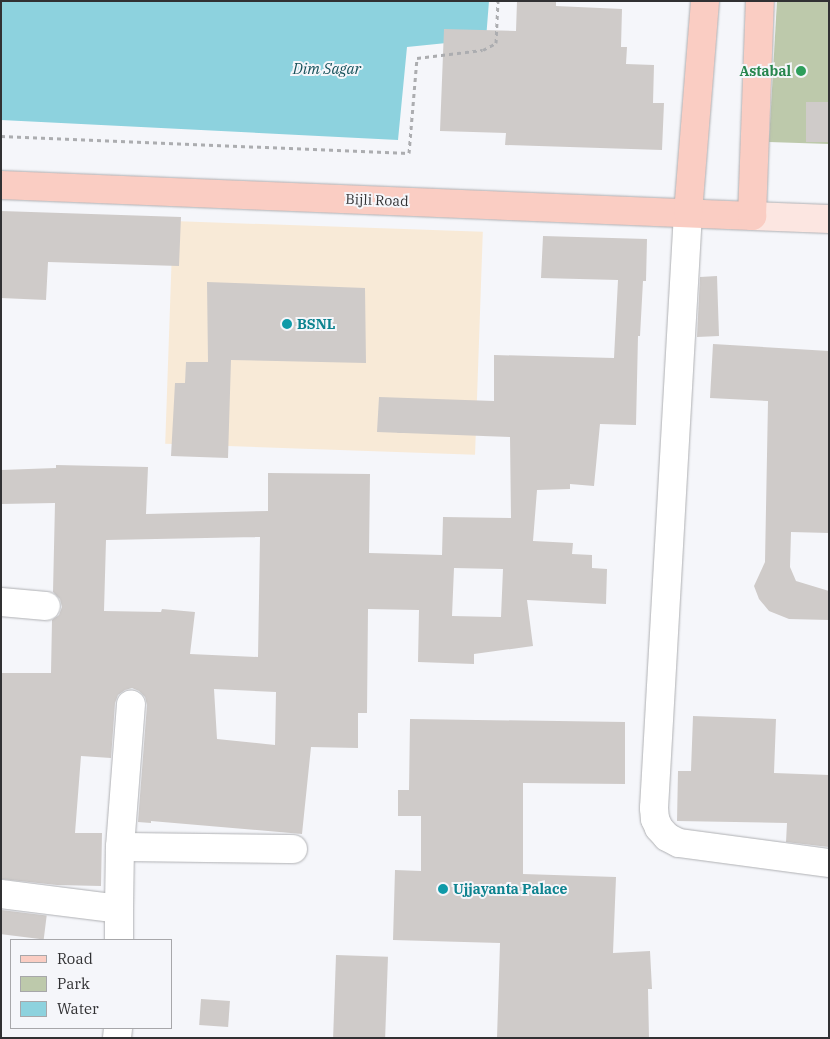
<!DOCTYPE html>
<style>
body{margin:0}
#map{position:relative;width:830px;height:1039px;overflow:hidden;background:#f5f6fa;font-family:"IBM Plex Serif",serif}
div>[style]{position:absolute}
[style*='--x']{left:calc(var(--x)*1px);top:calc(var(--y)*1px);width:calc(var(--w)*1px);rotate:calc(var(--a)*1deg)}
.commercial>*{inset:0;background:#f8ead7;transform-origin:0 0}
.green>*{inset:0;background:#bdc9ab}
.water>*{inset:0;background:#8dd2de}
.building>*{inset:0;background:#cfcbc9;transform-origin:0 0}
.path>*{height:3px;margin-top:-1.5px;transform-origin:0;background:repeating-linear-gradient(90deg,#acadb0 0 4px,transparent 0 8px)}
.roads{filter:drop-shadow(0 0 1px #afb0b3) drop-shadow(0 0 1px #afb0b3)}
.street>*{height:28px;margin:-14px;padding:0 14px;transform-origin:14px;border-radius:14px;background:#fff}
.secondary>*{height:28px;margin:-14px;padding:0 14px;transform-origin:14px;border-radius:14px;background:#fce6e1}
.primary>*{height:28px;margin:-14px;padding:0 14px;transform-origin:14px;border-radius:14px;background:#facdc3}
.dots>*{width:14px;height:14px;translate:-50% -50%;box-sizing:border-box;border:2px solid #f5f6fa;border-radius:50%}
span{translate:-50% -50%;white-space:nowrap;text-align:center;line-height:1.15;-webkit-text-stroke:4px #f5f6fa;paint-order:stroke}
.leisure-label{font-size:14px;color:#27864d;font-weight:700}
.right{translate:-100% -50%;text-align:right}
.street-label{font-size:14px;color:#313133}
.culture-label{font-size:14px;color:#0d838f;font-weight:700}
.left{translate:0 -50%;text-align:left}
.water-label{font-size:15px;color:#145059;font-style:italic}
.frame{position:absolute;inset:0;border:2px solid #313133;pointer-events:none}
.legend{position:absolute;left:10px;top:939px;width:162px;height:90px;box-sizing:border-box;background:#f5f6fa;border:1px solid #a7a7aa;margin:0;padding:6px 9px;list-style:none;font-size:15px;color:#313133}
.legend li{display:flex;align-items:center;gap:10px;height:25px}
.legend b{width:25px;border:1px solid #a7a7aa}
</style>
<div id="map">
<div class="commercial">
<div style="left:173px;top:221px;width:310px;height:223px;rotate:2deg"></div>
</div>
<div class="green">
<div style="clip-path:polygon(777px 1px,829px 1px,829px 144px,769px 142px)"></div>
</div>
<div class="water">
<div style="clip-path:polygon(1px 1px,489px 1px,486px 39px,407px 47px,398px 140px,1px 120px)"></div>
</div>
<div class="building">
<div style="clip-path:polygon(517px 1px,556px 1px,556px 6px,622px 9px,621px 47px,627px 47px,626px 64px,654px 65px,653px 103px,664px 103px,662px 150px,505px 145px,506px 133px,440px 131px,444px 29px,516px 31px)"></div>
<div style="left:806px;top:102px;width:23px;height:40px"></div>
<div style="clip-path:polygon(1px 211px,181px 217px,179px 266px,48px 262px,46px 300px,1px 298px)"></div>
<div style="clip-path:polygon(evenodd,543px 236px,647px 239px,646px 281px,643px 281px,640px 336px,638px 336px,636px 425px,600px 424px,594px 486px,570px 484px,570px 489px,537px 490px,533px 541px,573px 543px,572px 554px,592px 555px,592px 568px,607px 569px,606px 604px,527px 600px,533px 646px,474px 654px,474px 664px,418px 662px,419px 610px,368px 609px,367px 713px,358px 713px,358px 748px,311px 747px,302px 834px,151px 821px,151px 823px,138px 822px,147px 705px,145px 697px,139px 691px,132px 688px,125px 690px,118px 695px,115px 703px,111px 758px,81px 756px,75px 833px,102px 833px,101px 886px,57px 885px,1px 879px,1px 673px,51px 673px,52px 620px,59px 615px,62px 607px,60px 599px,53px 592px,55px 503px,1px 504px,1px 470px,56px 468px,56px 465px,148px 467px,146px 514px,268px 511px,268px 473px,370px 474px,369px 553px,442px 555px,443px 517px,511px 518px,510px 437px,377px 432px,379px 397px,494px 401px,494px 355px,614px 358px,618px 280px,541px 278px,543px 236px,260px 537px,258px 657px,190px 654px,195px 612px,162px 609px,161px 612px,104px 611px,106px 540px,260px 537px,543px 236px,454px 568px,503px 569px,501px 617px,452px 616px,454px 568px,543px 236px,214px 689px,276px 692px,275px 745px,217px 739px,214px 689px)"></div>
<div style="clip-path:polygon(717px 276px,719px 336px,697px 337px,700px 277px)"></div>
<div style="clip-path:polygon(207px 282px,365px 288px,366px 363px,231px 360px,228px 458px,171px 456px,175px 383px,185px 383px,186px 362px,208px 362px)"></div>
<div style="clip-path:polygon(713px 344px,829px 351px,829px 533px,791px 532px,790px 567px,796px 581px,829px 591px,829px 620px,789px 619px,769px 611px,759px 599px,754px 586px,765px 562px,768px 401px,710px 398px)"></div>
<div style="clip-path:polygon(693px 716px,776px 719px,774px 773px,829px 775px,829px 847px,786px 842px,787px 823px,677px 821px,678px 771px,691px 771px)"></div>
<div style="clip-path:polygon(410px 719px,625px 722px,625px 784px,523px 783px,523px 874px,616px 877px,613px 953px,650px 951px,652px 989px,648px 989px,649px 1038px,497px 1038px,500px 943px,393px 940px,395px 870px,421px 871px,421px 816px,398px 816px,398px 790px,409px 790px)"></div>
<div style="left:1px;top:910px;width:46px;height:24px;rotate:7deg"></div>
<div style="left:336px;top:955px;width:52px;height:83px;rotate:2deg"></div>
<div style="left:201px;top:999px;width:29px;height:26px;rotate:4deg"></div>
</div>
<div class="path">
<div style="--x:1;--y:136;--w:408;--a:2.4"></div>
<div style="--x:409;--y:153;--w:95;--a:-85.2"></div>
<div style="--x:417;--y:58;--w:66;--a:-6.9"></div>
<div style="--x:483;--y:50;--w:15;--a:-28"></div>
<div style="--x:496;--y:43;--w:42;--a:-87.3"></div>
</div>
<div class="roads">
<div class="street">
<div style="--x:688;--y:213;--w:596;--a:93.27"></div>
<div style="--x:654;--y:808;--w:11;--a:85"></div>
<div style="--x:655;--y:819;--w:10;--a:66"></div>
<div style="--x:659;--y:828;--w:12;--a:48"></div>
<div style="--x:667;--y:837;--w:13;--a:27"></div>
<div style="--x:679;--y:843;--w:151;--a:7.6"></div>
<div style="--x:1;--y:602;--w:45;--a:5.1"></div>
<div style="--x:120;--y:847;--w:143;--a:-85.6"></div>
<div style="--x:1;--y:894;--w:119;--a:7.2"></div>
<div style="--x:119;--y:909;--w:31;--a:90"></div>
<div style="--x:119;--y:909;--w:62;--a:-89.1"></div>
<div style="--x:120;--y:847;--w:173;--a:0.7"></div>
<div style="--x:117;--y:1038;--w:10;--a:-84"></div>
</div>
<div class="secondary">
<div style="--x:752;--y:216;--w:77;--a:2.2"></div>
</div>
<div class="primary">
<div style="--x:1;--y:185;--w:752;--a:2.36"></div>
<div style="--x:752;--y:216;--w:215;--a:-87.9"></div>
<div style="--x:688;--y:213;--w:213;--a:-85.4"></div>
</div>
</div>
<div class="dots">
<div style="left:801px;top:71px;background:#2e9e5b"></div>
<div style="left:287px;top:324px;background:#0f9aa8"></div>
<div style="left:443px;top:889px;background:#0f9aa8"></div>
</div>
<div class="leisure-label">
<span class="right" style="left:791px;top:71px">Astabal</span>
</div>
<div class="street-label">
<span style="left:377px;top:200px;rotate:2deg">Bijli Road</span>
</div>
<div class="culture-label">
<span class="left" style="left:297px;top:324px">BSNL</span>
<span class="left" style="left:453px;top:889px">Ujjayanta Palace</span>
</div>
<div class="water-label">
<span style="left:327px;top:69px">Dim Sagar</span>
</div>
<div class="frame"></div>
<ul class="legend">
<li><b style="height:6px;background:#facdc3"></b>Road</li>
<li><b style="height:14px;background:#bdc9ab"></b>Park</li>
<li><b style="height:14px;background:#8dd2de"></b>Water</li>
</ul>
</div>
